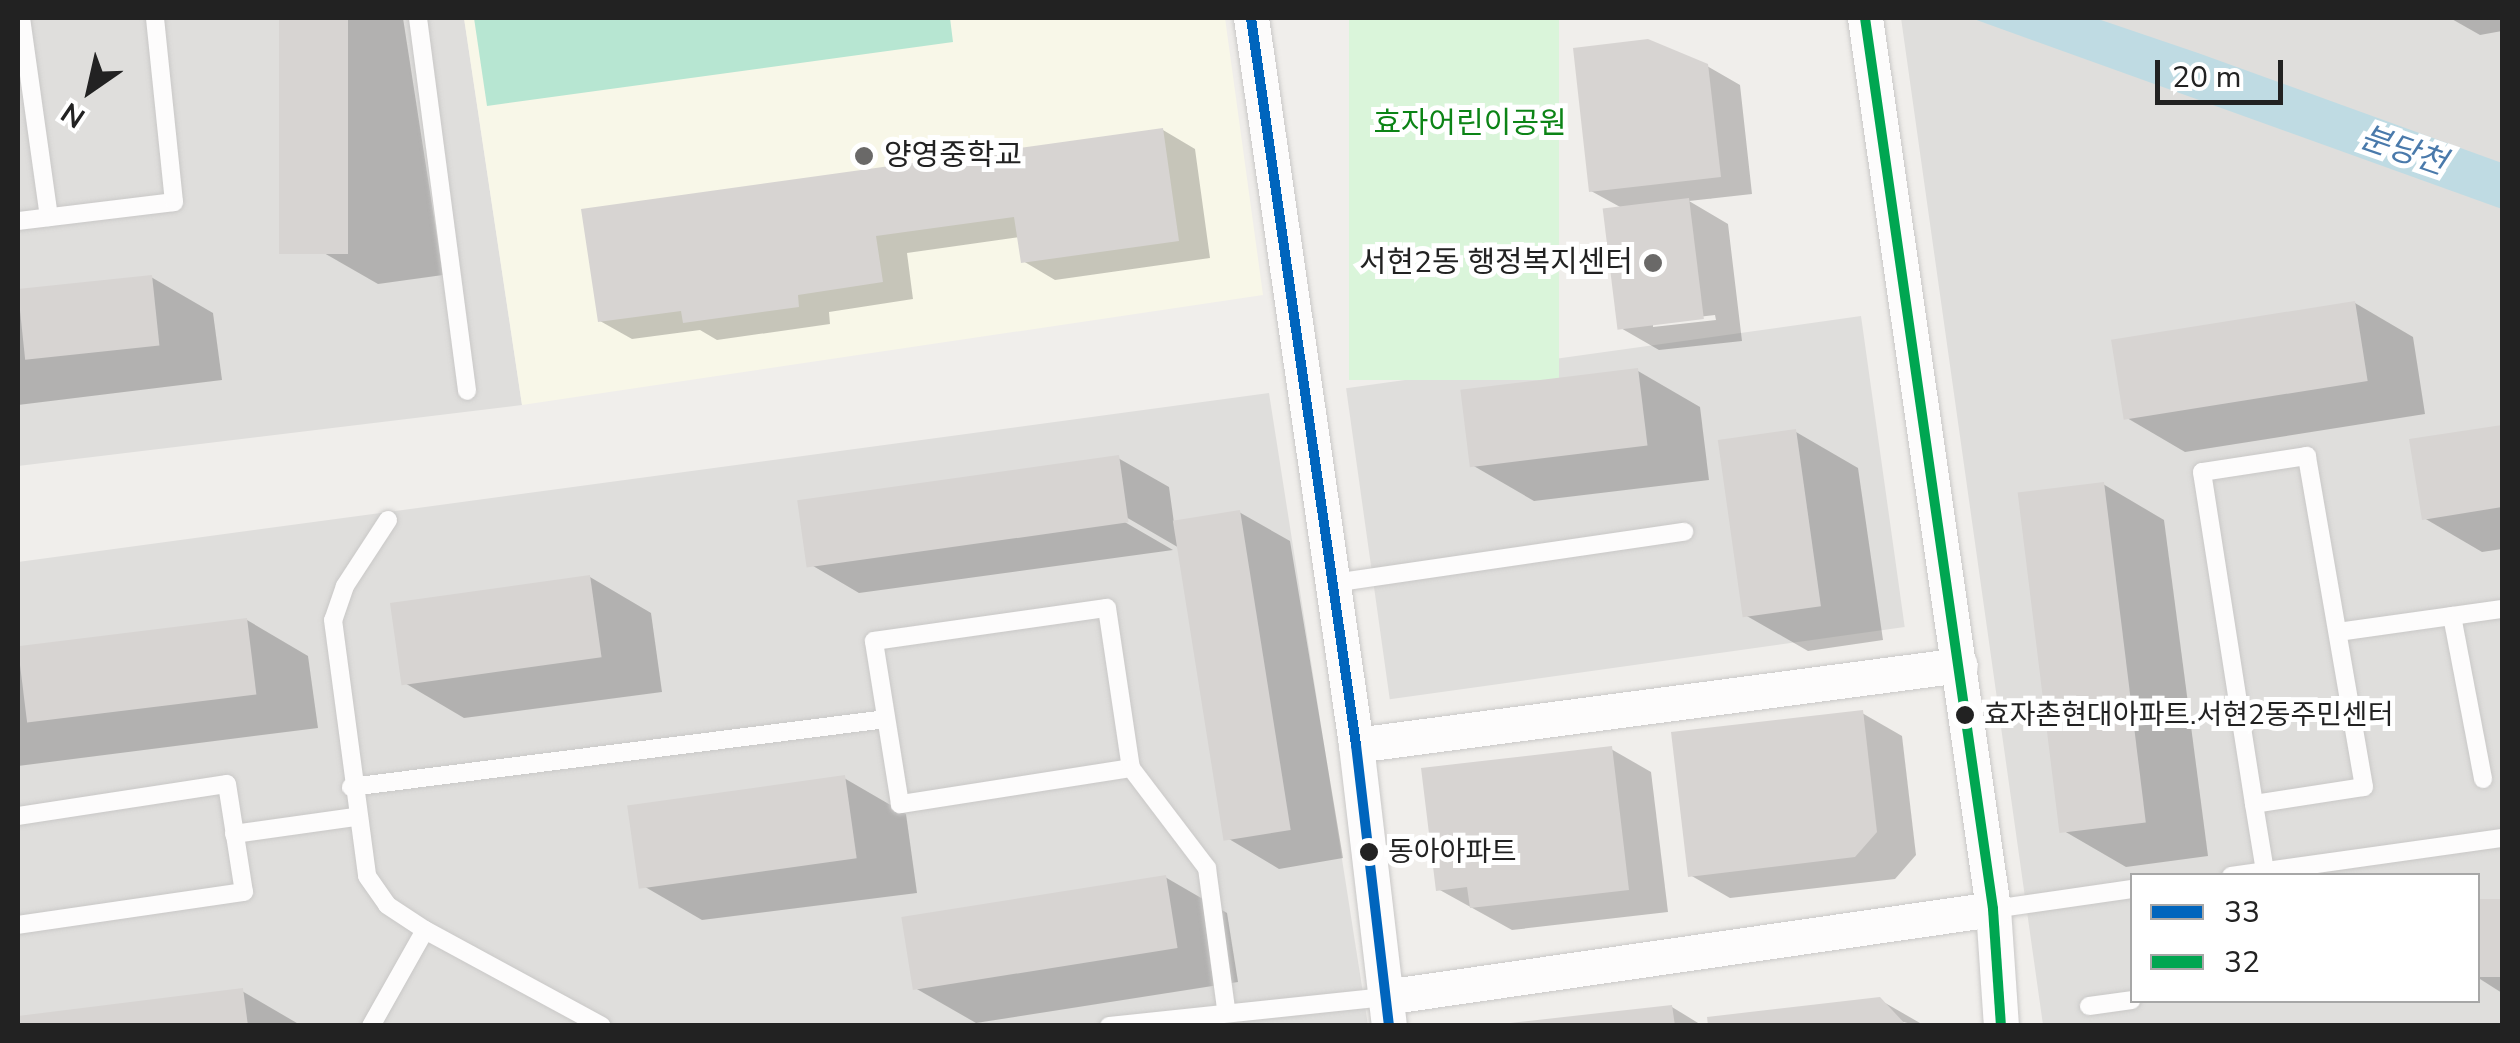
<!DOCTYPE html>
<meta charset="utf-8">
<style>
body{margin:0}
#map{position:relative;width:2520px;height:1043px;overflow:hidden;background:#f0eeeb;font-family:"Nunito Sans","Noto Sans KR",sans-serif}
div>[style]{position:absolute}
[style*='--x']{left:calc(var(--x)*1px);top:calc(var(--y)*1px);width:calc(var(--w)*1px);rotate:calc(var(--a)*1deg)}
.residential>*{inset:0;background:#dfdedc;transform-origin:0 0}
.education>*{inset:0;background:#f8f7e8}
.park>*{inset:0;background:#daf5da;transform-origin:0 0}
.pitch>*{inset:0;background:#b7e6d2}
.water>*{inset:0;background:#bfdbe3}
.shadow>*{inset:0;background:#0003}
.building>*{inset:0;background:#d7d4d2;transform-origin:0 0}
.roads{filter:drop-shadow(0 0 2px #c9c8c7) drop-shadow(0 0 2px #c9c8c7)}
.service>*{height:18px;margin:-9px;padding:0 9px;transform-origin:9px;border-radius:9px;background:#fdfcfc}
.minor>*{height:35px;margin:-17.5px;padding:0 17.5px;transform-origin:17.5px;border-radius:17.5px;background:#fdfcfc}
.bus-1>*{height:10px;margin:-5px;padding:0 5px;transform-origin:5px;border-radius:5px;background:#0065bd}
.bus-2>*{height:10px;margin:-5px;padding:0 5px;transform-origin:5px;border-radius:5px;background:#00a651}
.dots>*{width:28px;height:28px;translate:-50% -50%;box-sizing:border-box;border:5px solid #fff;border-radius:50%}
span{translate:-50% -50%;white-space:nowrap;text-align:center;line-height:1.15;-webkit-text-stroke:10px #fff;paint-order:stroke}
.bus-label{font-size:28px;color:#222}
.left{translate:0 -50%;text-align:left}
.park-label{font-size:30px;color:#0c8416}
.poi-label{font-size:30px;color:#222}
.right{translate:-100% -50%;text-align:right}
.water-label{font-size:32px;color:#4a7aab;font-style:italic}
.frame{position:absolute;inset:0;border:20px solid #222;pointer-events:none}
.legend{position:absolute;left:2130px;top:873px;width:350px;height:130px;box-sizing:border-box;background:#fff;border:2px solid #a7a7a7;margin:0;padding:12px 18px;list-style:none;font-size:30px;color:#222}
.legend li{display:flex;align-items:center;gap:20px;height:50px}
.legend b{width:50px;border:2px solid #a7a7a7}
.north{position:absolute;left:40px;top:40px;width:100px;height:100px;-webkit-text-stroke:8px #fff;paint-order:stroke;rotate:214deg;font-size:28px;font-weight:700;line-height:40px;text-align:center;color:#222}
.north::after{content:'';display:block;margin:auto;width:35px;height:45px;background:#222;clip-path:polygon(50% 0,100% 100%,50% 72%,0 100%)}
.scale{position:absolute;left:2155px;top:60px;width:128px;height:45px;box-sizing:border-box;border:5px solid #222;border-top:0;padding-left:12px;font-size:30px;line-height:35px;white-space:nowrap;color:#222;-webkit-text-stroke:8px #fff;paint-order:stroke}
</style>
<div id="map">
<div class="residential">
<div style="clip-path:polygon(18px 18px,464px 18px,522px 405px,18px 466px)"></div>
<div style="clip-path:polygon(evenodd,1901px 18px,2502px 18px,2502px 1025px,2043px 1025px,1901px 18px,2132px 876px,2478px 876px,2478px 1000px,2132px 1000px,2132px 876px)"></div>
<div style="left:1861px;top:316px;width:314px;height:520px;rotate:82deg"></div>
<div style="clip-path:polygon(1269px 393px,1368px 1025px,18px 1025px,18px 562px)"></div>
</div>
<div class="education">
<div style="clip-path:polygon(464px 18px,1225px 18px,1263px 295px,522px 405px)"></div>
</div>
<div class="park">
<div style="left:1349px;top:18px;width:210px;height:362px"></div>
</div>
<div class="pitch">
<div style="clip-path:polygon(474px 18px,950px 18px,953px 42px,487px 106px)"></div>
</div>
<div class="water">
<div style="clip-path:polygon(1971px 18px,2095px 18px,2198px 53px,2502px 163px,2502px 209px)"></div>
</div>
<div class="shadow">
<div style="clip-path:polygon(281px 18px,403px 18px,443px 275px,378px 284px,317px 249px)"></div>
<div style="clip-path:polygon(2450px 18px,2502px 18px,2502px 31px,2480px 35px)"></div>
<div style="clip-path:polygon(evenodd,1707px 66px,1740px 85px,1752px 194px,1689px 201px,1728px 224px,1742px 341px,1659px 350px,1619px 327px,1622px 208px,1591px 191px,1707px 66px,1715px 315px,1716px 320px,1653px 327px,1653px 322px,1715px 315px)"></div>
<div style="clip-path:polygon(1163px 130px,1195px 149px,1210px 258px,1055px 280px,1023px 261px,1020px 237px,907px 253px,913px 299px,829px 312px,830px 324px,717px 340px,700px 330px,632px 339px,600px 321px)"></div>
<div style="clip-path:polygon(151px 277px,213px 313px,222px 380px,18px 405px,18px 294px)"></div>
<div style="clip-path:polygon(2355px 303px,2413px 337px,2425px 414px,2185px 452px,2127px 418px)"></div>
<div style="clip-path:polygon(1638px 371px,1700px 407px,1709px 480px,1534px 501px,1472px 465px)"></div>
<div style="clip-path:polygon(2502px 427px,2502px 549px,2482px 552px,2424px 518px,2412px 442px)"></div>
<div style="clip-path:polygon(1796px 432px,1858px 468px,1883px 640px,1808px 651px,1745px 615px)"></div>
<div style="clip-path:polygon(1118px 458px,1169px 487px,1174px 523px,1239px 512px,1290px 541px,1343px 858px,1279px 869px,1229px 839px,1181px 549px,1119px 513px,1116px 517px,1173px 550px,859px 593px,808px 563px)"></div>
<div style="clip-path:polygon(2103px 484px,2164px 520px,2208px 856px,2126px 867px,2064px 831px)"></div>
<div style="clip-path:polygon(590px 577px,651px 613px,662px 692px,464px 718px,403px 682px)"></div>
<div style="clip-path:polygon(247px 620px,308px 656px,318px 728px,18px 766px,18px 649px)"></div>
<div style="clip-path:polygon(1862px 713px,1902px 736px,1916px 855px,1895px 879px,1730px 898px,1690px 875px)"></div>
<div style="clip-path:polygon(1611px 749px,1651px 772px,1668px 912px,1512px 930px,1438px 889px)"></div>
<div style="clip-path:polygon(844px 778px,906px 814px,917px 893px,702px 920px,640px 884px)"></div>
<div style="clip-path:polygon(1165px 877px,1227px 913px,1238px 982px,976px 1023px,915px 988px)"></div>
<div style="clip-path:polygon(2502px 901px,2502px 993px,2480px 979px,2478px 965px,2478px 905px)"></div>
<div style="clip-path:polygon(242px 991px,302px 1026px,18px 1026px,18px 1019px)"></div>
<div style="clip-path:polygon(1880px 1000px,1920px 1023px,1922px 1026px,1898px 1021px)"></div>
<div style="clip-path:polygon(1672px 1007px,1703px 1026px,1510px 1026px)"></div>
</div>
<div class="building">
<div style="left:279px;top:18px;width:69px;height:236px"></div>
<div style="clip-path:polygon(1648px 39px,1708px 64px,1721px 177px,1589px 192px,1573px 48px)"></div>
<div style="clip-path:polygon(1163px 128px,1179px 241px,1021px 263px,1014px 217px,876px 236px,883px 282px,798px 295px,799px 307px,683px 323px,681px 311px,598px 322px,581px 209px)"></div>
<div style="left:1689px;top:198px;width:122px;height:87px;rotate:83deg"></div>
<div style="left:152px;top:275px;width:71px;height:135px;rotate:84deg"></div>
<div style="left:2355px;top:301px;width:81px;height:247px;rotate:81deg"></div>
<div style="left:1638px;top:368px;width:78px;height:179px;rotate:83deg"></div>
<div style="clip-path:polygon(2502px 425px,2502px 507px,2422px 520px,2409px 439px)"></div>
<div style="left:1796px;top:429px;width:179px;height:79px;rotate:82deg"></div>
<div style="left:1119px;top:455px;width:68px;height:325px;rotate:82deg"></div>
<div style="left:2104px;top:482px;width:343px;height:87px;rotate:83deg"></div>
<div style="left:1240px;top:510px;width:324px;height:68px;rotate:81deg"></div>
<div style="left:590px;top:575px;width:83px;height:202px;rotate:82deg"></div>
<div style="left:247px;top:618px;width:77px;height:231px;rotate:83deg"></div>
<div style="clip-path:polygon(1863px 710px,1877px 832px,1855px 857px,1688px 877px,1671px 732px)"></div>
<div style="clip-path:polygon(1612px 746px,1629px 890px,1470px 908px,1467px 887px,1436px 891px,1421px 768px)"></div>
<div style="left:845px;top:775px;width:84px;height:220px;rotate:82deg"></div>
<div style="left:1166px;top:875px;width:74px;height:268px;rotate:81deg"></div>
<div style="left:2502px;top:899px;width:78px;height:24px;rotate:90deg"></div>
<div style="clip-path:polygon(243px 988px,248px 1026px,18px 1026px,18px 1016px)"></div>
<div style="clip-path:polygon(1880px 997px,1907px 1026px,1708px 1026px,1707px 1017px)"></div>
<div style="clip-path:polygon(1672px 1005px,1675px 1026px,1510px 1026px,1510px 1023px)"></div>
</div>
<div class="roads">
<div class="service">
<div style="--x:21;--y:18;--w:201;--a:82"></div>
<div style="--x:418;--y:18;--w:376;--a:82.5"></div>
<div style="--x:18;--y:221;--w:157;--a:-6.9"></div>
<div style="--x:174;--y:202;--w:185;--a:-95.9"></div>
<div style="--x:388;--y:520;--w:79;--a:123.1"></div>
<div style="--x:345;--y:586;--w:36;--a:109"></div>
<div style="--x:333;--y:620;--w:258;--a:82.4"></div>
<div style="--x:367;--y:876;--w:35;--a:55"></div>
<div style="--x:387;--y:905;--w:45;--a:33.3"></div>
<div style="--x:425;--y:930;--w:201;--a:28.5"></div>
<div style="--x:1333;--y:583;--w:355;--a:-8.3"></div>
<div style="--x:2452;--y:616;--w:166;--a:79.2"></div>
<div style="--x:2338;--y:632;--w:166;--a:-8"></div>
<div style="--x:1131;--y:768;--w:234;--a:171.1"></div>
<div style="--x:900;--y:804;--w:165;--a:-99.1"></div>
<div style="--x:874;--y:641;--w:235;--a:-8.1"></div>
<div style="--x:1107;--y:608;--w:162;--a:81.5"></div>
<div style="--x:1131;--y:768;--w:126;--a:52.8"></div>
<div style="--x:1207;--y:868;--w:142;--a:82.3"></div>
<div style="--x:351;--y:787;--w:539;--a:-7.24"></div>
<div style="--x:2254;--y:804;--w:111;--a:-8.8"></div>
<div style="--x:2364;--y:787;--w:336;--a:-99.8"></div>
<div style="--x:2307;--y:456;--w:106;--a:171.3"></div>
<div style="--x:2202;--y:472;--w:336;--a:81.1"></div>
<div style="--x:2254;--y:804;--w:68;--a:80.7"></div>
<div style="--x:18;--y:816;--w:211;--a:-8.7"></div>
<div style="--x:227;--y:784;--w:109;--a:81.1"></div>
<div style="--x:244;--y:892;--w:228;--a:171.7"></div>
<div style="--x:234;--y:834;--w:122;--a:-8"></div>
<div style="--x:2231;--y:876;--w:274;--a:-8"></div>
<div style="--x:1993;--y:909;--w:140;--a:-8.2"></div>
<div style="--x:2089;--y:1006;--w:43;--a:-7.9"></div>
<div style="--x:371;--y:1026;--w:110;--a:-60.6"></div>
<div style="--x:1109;--y:1026;--w:278;--a:-6"></div>
</div>
<div class="minor">
<div style="--x:1251;--y:18;--w:735;--a:81.78"></div>
<div style="--x:1356;--y:745;--w:283;--a:83.3"></div>
<div style="--x:1865;--y:18;--w:900;--a:81.82"></div>
<div style="--x:1993;--y:909;--w:117;--a:86.1"></div>
<div style="--x:1356;--y:745;--w:609;--a:-7.54"></div>
<div style="--x:1385;--y:997;--w:614;--a:-8.24"></div>
</div>
</div>
<div class="bus-1">
<div style="--x:1251;--y:18;--w:735;--a:81.78"></div>
<div style="--x:1356;--y:745;--w:283;--a:83.3"></div>
</div>
<div class="bus-2">
<div style="--x:1865;--y:18;--w:900;--a:81.82"></div>
<div style="--x:1993;--y:909;--w:117;--a:86.1"></div>
</div>
<div class="dots">
<div style="left:864px;top:156px;background:#6a6968"></div>
<div style="left:1653px;top:263px;background:#6a6968"></div>
<div style="left:1965px;top:715px;background:#222"></div>
<div style="left:1369px;top:852px;background:#222"></div>
</div>
<div class="bus-label">
<span class="left" style="left:1984px;top:715px">효자촌현대아파트.서현2동주민센터</span>
<span class="left" style="left:1388px;top:852px">동아아파트</span>
</div>
<div class="park-label">
<span style="left:1470px;top:124px">효자어린이공원</span>
</div>
<div class="poi-label">
<span class="left" style="left:884px;top:156px">양영중학교</span>
<span class="right" style="left:1633px;top:263px">서현2동 행정복지센터</span>
</div>
<div class="water-label">
<span style="left:2403px;top:151px;rotate:19deg">분당천</span>
</div>
<div class="frame"></div>
<ul class="legend">
<li><b style="height:12px;background:#0065bd"></b>33</li>
<li><b style="height:12px;background:#00a651"></b>32</li>
</ul>
<div class="north">N</div>
<div class="scale">20 m</div>
</div>
